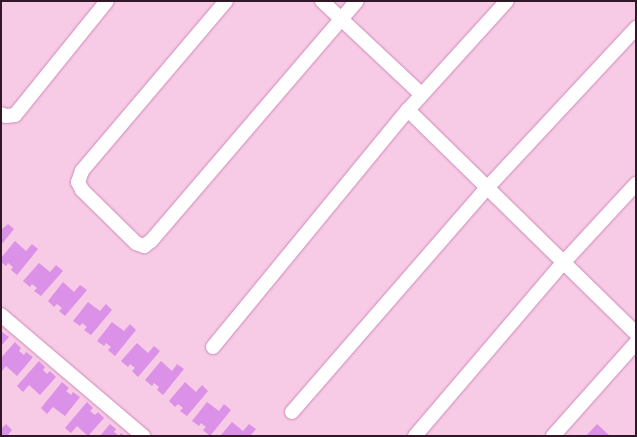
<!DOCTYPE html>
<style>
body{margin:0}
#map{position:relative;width:637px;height:437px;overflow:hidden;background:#f7cae5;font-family:"Space Grotesk",sans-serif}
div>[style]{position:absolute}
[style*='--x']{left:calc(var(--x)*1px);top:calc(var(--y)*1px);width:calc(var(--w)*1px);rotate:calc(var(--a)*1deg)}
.building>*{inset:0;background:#da91e7}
.roads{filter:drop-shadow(0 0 1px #ce89b5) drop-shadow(0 0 1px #ce89b5)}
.street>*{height:14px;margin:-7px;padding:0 7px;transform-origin:7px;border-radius:7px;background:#fff}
span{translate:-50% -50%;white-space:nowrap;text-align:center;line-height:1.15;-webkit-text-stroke:3px #fbddef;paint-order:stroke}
.frame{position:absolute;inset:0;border:2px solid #311728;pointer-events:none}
</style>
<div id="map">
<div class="building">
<div style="clip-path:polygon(8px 224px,14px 229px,1px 245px,1px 230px)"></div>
<div style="clip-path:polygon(15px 241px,26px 251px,32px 244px,38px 249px,17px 275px,11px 270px,13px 267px,8px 263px,6px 266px,1px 262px,1px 258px)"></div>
<div style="clip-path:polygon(39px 263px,50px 272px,56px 265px,63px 271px,41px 296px,34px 291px,37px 288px,32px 284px,30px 287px,23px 281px)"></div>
<div style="clip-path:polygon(63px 282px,74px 292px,80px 285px,87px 290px,65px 316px,59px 311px,62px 308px,57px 304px,54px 307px,48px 301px)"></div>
<div style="clip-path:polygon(88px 302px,100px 311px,106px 304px,112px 310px,91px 335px,84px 330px,87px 327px,82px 323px,80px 326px,73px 321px)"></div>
<div style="clip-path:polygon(112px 322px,124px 331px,130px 324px,136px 330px,115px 356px,108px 350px,111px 347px,106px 343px,104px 346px,97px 341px)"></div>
<div style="clip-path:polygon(2px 332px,9px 337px,1px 346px,1px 333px)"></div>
<div style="clip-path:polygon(15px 342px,21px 348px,19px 351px,24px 355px,26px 352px,33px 357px,17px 376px,6px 366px,1px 372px,1px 358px)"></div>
<div style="clip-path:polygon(137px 343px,148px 353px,154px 346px,160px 351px,138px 377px,132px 371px,135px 368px,130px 364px,128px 367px,121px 361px)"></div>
<div style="clip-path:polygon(39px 361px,45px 367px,43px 370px,47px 374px,50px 371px,56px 377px,40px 395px,29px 385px,23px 392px,17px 386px)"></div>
<div style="clip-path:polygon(161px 361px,172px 371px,177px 364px,184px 369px,163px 395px,157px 390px,159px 387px,154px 383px,152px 386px,145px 380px)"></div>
<div style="clip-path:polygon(62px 382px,69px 388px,66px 391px,71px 395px,73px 392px,80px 397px,65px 416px,53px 407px,47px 414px,41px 408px)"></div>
<div style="clip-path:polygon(185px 382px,196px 392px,202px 385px,208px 391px,187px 416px,180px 411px,183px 408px,178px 404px,175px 407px,169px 401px)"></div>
<div style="clip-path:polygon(87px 402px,93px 408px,90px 411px,95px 415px,98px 412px,104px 418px,88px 436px,77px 426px,71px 433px,65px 428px)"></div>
<div style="clip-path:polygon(207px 402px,219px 411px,224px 404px,231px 410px,210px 436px,203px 430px,206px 427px,201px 423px,199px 426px,192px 421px)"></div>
<div style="clip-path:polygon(232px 422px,243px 431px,249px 424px,256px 429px,250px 436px,220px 436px)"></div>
<div style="clip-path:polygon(6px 424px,12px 430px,7px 436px,1px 436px,1px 429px)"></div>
<div style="clip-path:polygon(110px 424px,116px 429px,114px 432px,119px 436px,121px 433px,125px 436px,100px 436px)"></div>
<div style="clip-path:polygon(597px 424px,610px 436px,586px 436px)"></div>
</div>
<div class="roads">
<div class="street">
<div style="--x:226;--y:1;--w:223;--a:130.3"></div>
<div style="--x:82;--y:171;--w:12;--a:110"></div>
<div style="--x:78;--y:182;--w:9;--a:63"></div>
<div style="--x:82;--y:190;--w:76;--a:44.5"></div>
<div style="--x:136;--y:243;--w:9;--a:21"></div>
<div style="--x:144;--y:246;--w:9;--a:-36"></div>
<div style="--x:151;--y:241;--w:316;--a:-49.4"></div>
<div style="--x:322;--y:1;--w:136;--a:43.2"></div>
<div style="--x:408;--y:110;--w:319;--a:44.4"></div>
<div style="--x:1;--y:114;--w:5;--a:22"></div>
<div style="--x:6;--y:116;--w:9;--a:-6"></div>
<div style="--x:15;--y:115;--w:146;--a:-51.1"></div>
<div style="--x:1;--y:315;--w:187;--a:40.4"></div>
<div style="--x:213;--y:347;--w:307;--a:-50.6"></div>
<div style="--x:408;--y:110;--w:147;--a:-47.8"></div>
<div style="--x:292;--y:412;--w:297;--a:-49"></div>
<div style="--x:487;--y:188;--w:219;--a:-47"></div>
<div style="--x:415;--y:436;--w:228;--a:-49.5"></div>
<div style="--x:563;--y:263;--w:108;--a:-47.3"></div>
<div style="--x:553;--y:436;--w:125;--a:-48.3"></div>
</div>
</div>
<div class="frame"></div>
</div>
